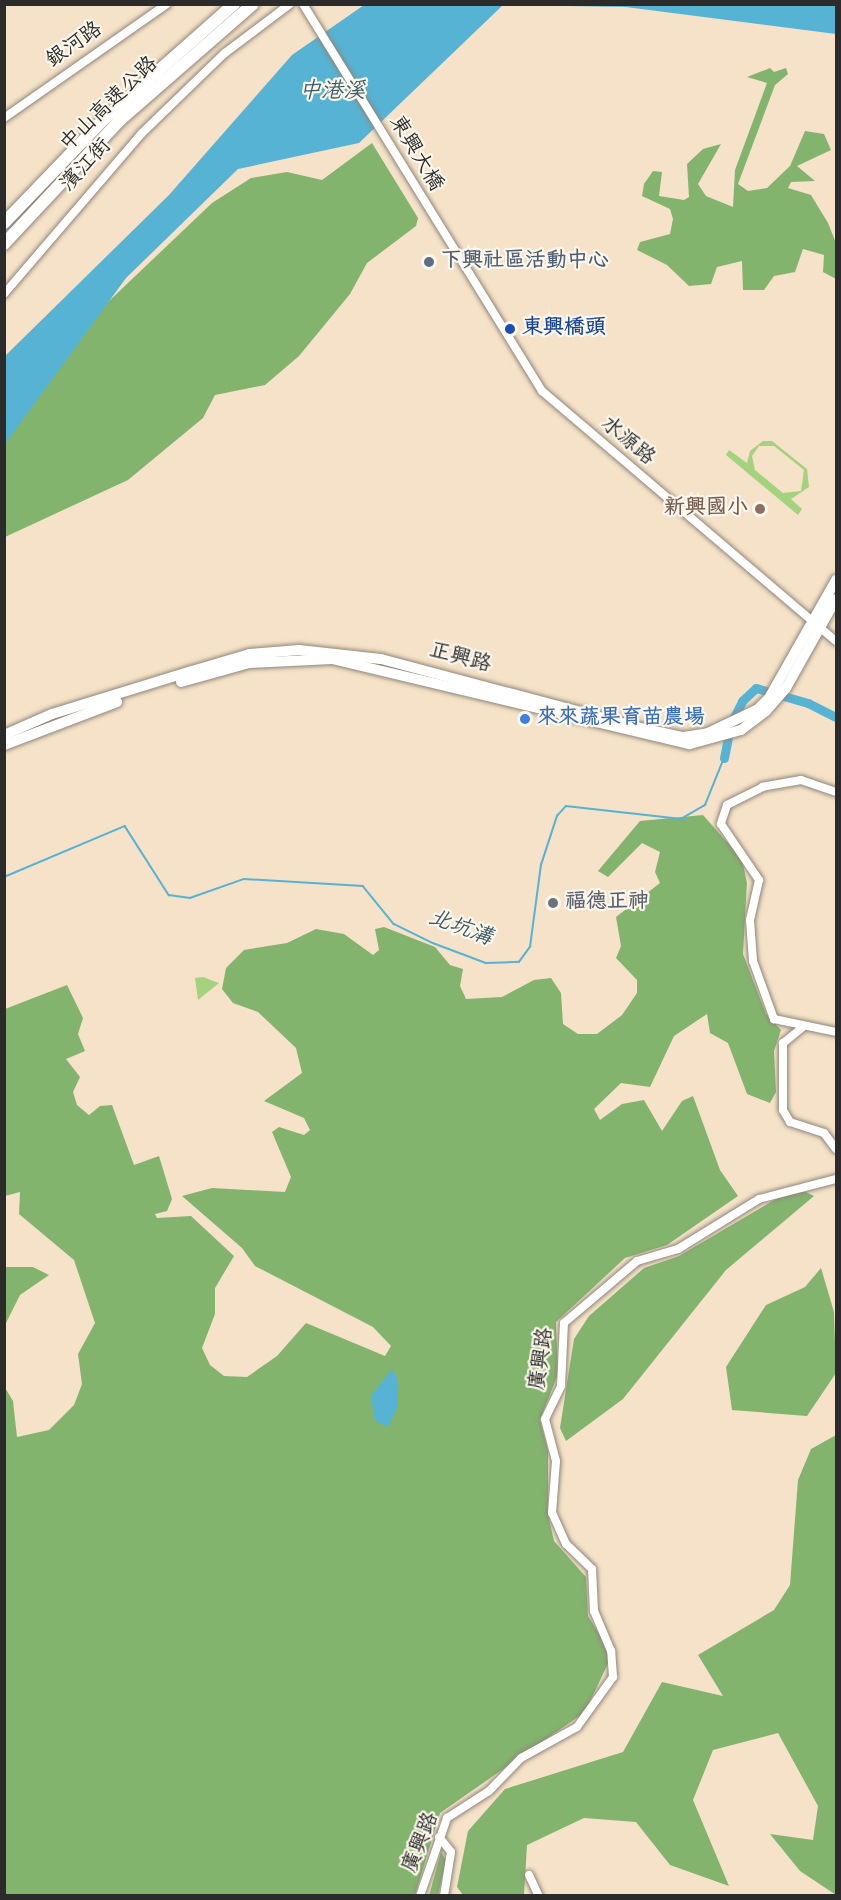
<!DOCTYPE html>
<meta charset="utf-8">
<style>
body{margin:0}
#map{position:relative;width:841px;height:1900px;overflow:hidden;background:#f5e2c8;font-family:Dekko,"LXGW WenKai TC",sans-serif}
div>[style]{position:absolute}
[style*='--x']{left:calc(var(--x)*1px);top:calc(var(--y)*1px);width:calc(var(--w)*1px);rotate:calc(var(--a)*1deg)}
.green>*{inset:0;background:#a4d27f}
.forest>*{inset:0;background:#83b46e}
.water>*{inset:0;background:#56b3d4}
.stream>*{height:1.5px;margin:-0.75px;padding:0 0.75px;transform-origin:0.75px;border-radius:0.75px;background:#56b3d4}
.river>*{height:9px;margin:-4.5px;padding:0 4.5px;transform-origin:4.5px;border-radius:4.5px;background:#56b3d4}
.roads{filter:drop-shadow(0 0 2px #90867a) drop-shadow(0 0 2px #90867a)}
.minor>*{height:8px;margin:-4px;padding:0 4px;transform-origin:4px;border-radius:4px;background:#fff}
.major>*{height:10px;margin:-5px;padding:0 5px;transform-origin:5px;border-radius:5px;background:#fff}
.highway>*{height:12px;margin:-6px;padding:0 6px;transform-origin:6px;border-radius:6px;background:#fff}
.dots>*{width:16px;height:16px;translate:-50% -50%;box-sizing:border-box;border:3px solid #fbf7ec;border-radius:50%}
span{translate:-50% -50%;white-space:nowrap;text-align:center;line-height:1.15;-webkit-text-stroke:4.5px #fbf7ec;paint-order:stroke}
.street-label{font-size:21px;color:#2b2b2b}
.service-label{font-size:21px;color:#4e5e75;font-weight:700}
.left{translate:0 -50%;text-align:left}
.transit-label{font-size:21px;color:#164399;font-weight:700}
.education-label{font-size:21px;color:#785e54;font-weight:700}
.right{translate:-100% -50%;text-align:right}
.shop-label{font-size:21px;color:#366cbe;font-weight:700}
.worship-label{font-size:21px;color:#5b616d;font-weight:700}
.water-label{font-size:22px;color:#3a5b66;font-style:italic}
.frame{position:absolute;inset:0;border:6px solid #2b2b2b;pointer-events:none}
</style>
<div id="map">
<div class="green">
<div style="clip-path:polygon(evenodd,763px 441px,772px 441px,807px 469px,809px 487px,791px 499px,802px 509px,798px 515px,726px 455px,729px 450px,747px 463px,750px 451px,763px 441px,759px 446px,774px 446px,804px 470px,801px 491px,783px 493px,755px 470px,752px 456px,759px 446px)"></div>
<div style="clip-path:polygon(203px 977px,219px 983px,198px 1000px,195px 978px)"></div>
</div>
<div class="forest">
<div style="clip-path:polygon(770px 68px,774px 72px,786px 68px,788px 74px,775px 85px,738px 184px,748px 191px,767px 188px,790px 166px,805px 131px,824px 134px,831px 150px,797px 166px,815px 181px,791px 182px,788px 188px,811px 195px,828px 223px,836px 243px,836px 279px,823px 272px,824px 255px,803px 249px,795px 272px,774px 276px,764px 290px,743px 290px,742px 261px,717px 267px,711px 284px,689px 286px,667px 265px,637px 250px,640px 242px,670px 234px,673px 219px,670px 209px,642px 196px,644px 184px,653px 171px,662px 172px,659px 196px,684px 200px,689px 197px,687px 164px,703px 149px,721px 144px,698px 184px,706px 196px,733px 207px,735px 170px,767px 83px,747px 77px)"></div>
<div style="clip-path:polygon(372px 143px,418px 218px,416px 226px,367px 263px,350px 294px,299px 356px,265px 385px,215px 395px,203px 418px,128px 480px,5px 537px,5px 433px,108px 302px,212px 203px,251px 178px,287px 172px,322px 180px)"></div>
<div style="clip-path:polygon(703px 815px,742px 859px,747px 883px,743px 954px,766px 1014px,781px 1030px,774px 1051px,776px 1092px,770px 1103px,747px 1094px,728px 1043px,710px 1033px,707px 1014px,674px 1036px,650px 1087px,621px 1083px,594px 1109px,600px 1120px,622px 1104px,644px 1100px,662px 1131px,682px 1101px,693px 1096px,720px 1170px,738px 1196px,667px 1245px,625px 1258px,556px 1322px,558px 1374px,540px 1420px,548px 1451px,548px 1514px,554px 1541px,586px 1577px,588px 1616px,612px 1655px,585px 1712px,440px 1813px,415px 1895px,5px 1895px,4px 1386px,13px 1401px,17px 1437px,49px 1430px,74px 1405px,82px 1384px,78px 1354px,95px 1323px,74px 1260px,19px 1214px,20px 1192px,5px 1196px,5px 1009px,67px 985px,83px 1018px,78px 1034px,85px 1051px,66px 1059px,80px 1077px,73px 1092px,77px 1105px,89px 1115px,100px 1106px,112px 1105px,134px 1165px,159px 1156px,172px 1199px,167px 1211px,155px 1214px,157px 1218px,191px 1216px,234px 1256px,215px 1288px,215px 1314px,202px 1348px,210px 1365px,224px 1376px,247px 1377px,277px 1356px,306px 1323px,385px 1356px,391px 1346px,373px 1327px,255px 1266px,242px 1248px,182px 1196px,212px 1188px,285px 1192px,291px 1177px,272px 1132px,279px 1127px,304px 1135px,310px 1130px,304px 1118px,264px 1101px,302px 1073px,296px 1048px,258px 1012px,233px 1003px,222px 989px,226px 968px,244px 950px,287px 943px,316px 929px,344px 934px,373px 955px,379px 950px,375px 929px,384px 927px,435px 947px,450px 965px,463px 969px,460px 986px,466px 999px,502px 997px,534px 980px,551px 978px,561px 993px,563px 1024px,578px 1034px,597px 1034px,622px 1015px,637px 993px,637px 980px,616px 958px,621px 946px,616px 917px,660px 883px,655px 872px,660px 852px,642px 843px,608px 877px,598px 871px,640px 821px)"></div>
<div style="clip-path:polygon(806px 1192px,814px 1196px,726px 1270px,623px 1399px,566px 1441px,560px 1428px,574px 1339px,589px 1316px,644px 1268px,679px 1256px,786px 1193px)"></div>
<div style="clip-path:polygon(4px 1267px,33px 1267px,49px 1275px,20px 1295px,5px 1325px)"></div>
<div style="clip-path:polygon(821px 1268px,834px 1312px,836px 1373px,807px 1416px,732px 1410px,726px 1367px,766px 1305px,805px 1287px)"></div>
<div style="clip-path:polygon(836px 1435px,836px 1895px,800px 1871px,770px 1834px,813px 1840px,818px 1806px,778px 1733px,713px 1750px,693px 1800px,729px 1886px,670px 1865px,636px 1822px,584px 1818px,527px 1845px,524px 1895px,463px 1895px,457px 1887px,468px 1831px,505px 1789px,623px 1752px,662px 1682px,723px 1696px,698px 1655px,774px 1610px,790px 1585px,798px 1480px,811px 1449px)"></div>
<div style="clip-path:polygon(441px 1852px,446px 1860px,438px 1895px,429px 1896px)"></div>
</div>
<div class="water">
<div style="clip-path:polygon(364px 5px,836px 5px,836px 34px,626px 7px,503px 5px,359px 143px,238px 169px,126px 278px,5px 444px,5px 356px,169px 195px,292px 55px)"></div>
<div style="clip-path:polygon(392px 1369px,398px 1380px,398px 1406px,388px 1427px,375px 1421px,371px 1396px)"></div>
</div>
<div class="stream">
<div style="--x:4;--y:877;--w:131;--a:-22.9"></div>
<div style="--x:125;--y:826;--w:82;--a:57.5"></div>
<div style="--x:169;--y:895;--w:21;--a:8"></div>
<div style="--x:190;--y:898;--w:57;--a:-19.4"></div>
<div style="--x:244;--y:879;--w:119;--a:3.4"></div>
<div style="--x:363;--y:886;--w:49;--a:50.8"></div>
<div style="--x:394;--y:924;--w:43;--a:26"></div>
<div style="--x:433;--y:943;--w:57;--a:20.7"></div>
<div style="--x:486;--y:963;--w:33;--a:-2"></div>
<div style="--x:519;--y:962;--w:19;--a:-54"></div>
<div style="--x:530;--y:947;--w:83;--a:-82.4"></div>
<div style="--x:541;--y:865;--w:52;--a:-71.9"></div>
<div style="--x:557;--y:816;--w:13;--a:-48"></div>
<div style="--x:566;--y:806;--w:116;--a:6.4"></div>
<div style="--x:681;--y:819;--w:28;--a:-30"></div>
<div style="--x:705;--y:805;--w:51;--a:-68"></div>
</div>
<div class="river">
<div style="--x:724;--y:758;--w:36;--a:-79"></div>
<div style="--x:731;--y:723;--w:25;--a:-63"></div>
<div style="--x:742;--y:701;--w:19;--a:-43"></div>
<div style="--x:756;--y:688;--w:54;--a:16.1"></div>
<div style="--x:808;--y:703;--w:31;--a:27"></div>
</div>
<div class="roads">
<div class="minor">
<div style="--x:303;--y:4;--w:455;--a:58.3"></div>
<div style="--x:542;--y:391;--w:386;--a:40.4"></div>
<div style="--x:4;--y:118;--w:199;--a:-35"></div>
<div style="--x:4;--y:294;--w:211;--a:-49.4"></div>
<div style="--x:141;--y:134;--w:117;--a:-44"></div>
<div style="--x:225;--y:53;--w:81;--a:-37"></div>
<div style="--x:836;--y:792;--w:37;--a:-161"></div>
<div style="--x:801;--y:780;--w:39;--a:170"></div>
<div style="--x:763;--y:787;--w:40;--a:153.4"></div>
<div style="--x:727;--y:805;--w:20;--a:108"></div>
<div style="--x:721;--y:824;--w:68;--a:55.8"></div>
<div style="--x:759;--y:880;--w:41;--a:102.7"></div>
<div style="--x:750;--y:920;--w:41;--a:85.8"></div>
<div style="--x:753;--y:961;--w:62;--a:70.1"></div>
<div style="--x:774;--y:1019;--w:63;--a:11.8"></div>
<div style="--x:803;--y:1027;--w:26;--a:141"></div>
<div style="--x:783;--y:1043;--w:67;--a:90"></div>
<div style="--x:783;--y:1110;--w:14;--a:60"></div>
<div style="--x:790;--y:1122;--w:36;--a:18"></div>
<div style="--x:824;--y:1133;--w:20;--a:53"></div>
<div style="--x:439;--y:1837;--w:19;--a:51"></div>
<div style="--x:451;--y:1852;--w:45;--a:99"></div>
<div style="--x:529;--y:1875;--w:23;--a:65"></div>
<div style="--x:420;--y:1896;--w:83;--a:-70.9"></div>
<div style="--x:447;--y:1818;--w:50;--a:-32.7"></div>
<div style="--x:489;--y:1791;--w:46;--a:-45.9"></div>
<div style="--x:521;--y:1758;--w:64;--a:-29"></div>
<div style="--x:577;--y:1727;--w:62;--a:-54.2"></div>
<div style="--x:613;--y:1677;--w:26;--a:-94"></div>
<div style="--x:611;--y:1651;--w:43;--a:-113"></div>
<div style="--x:594;--y:1611;--w:42;--a:-92.7"></div>
<div style="--x:592;--y:1569;--w:36;--a:-136"></div>
<div style="--x:566;--y:1544;--w:34;--a:-114"></div>
<div style="--x:552;--y:1513;--w:52;--a:-85.6"></div>
<div style="--x:556;--y:1461;--w:43;--a:-104.7"></div>
<div style="--x:545;--y:1419;--w:37;--a:-64"></div>
<div style="--x:561;--y:1386;--w:63;--a:-87.3"></div>
<div style="--x:564;--y:1323;--w:96;--a:-40.3"></div>
<div style="--x:637;--y:1261;--w:43;--a:-16.3"></div>
<div style="--x:678;--y:1249;--w:95;--a:-31.7"></div>
<div style="--x:759;--y:1199;--w:80;--a:-14.6"></div>
</div>
<div class="major">
<div style="--x:181;--y:682;--w:71;--a:-15.6"></div>
<div style="--x:249;--y:663;--w:83;--a:-2.8"></div>
<div style="--x:332;--y:659;--w:368;--a:13.4"></div>
<div style="--x:690;--y:744;--w:53;--a:-15.4"></div>
<div style="--x:741;--y:730;--w:31;--a:-37"></div>
<div style="--x:766;--y:711;--w:30;--a:-49"></div>
<div style="--x:786;--y:688;--w:102;--a:-60.7"></div>
<div style="--x:4;--y:735;--w:52;--a:-23.6"></div>
<div style="--x:52;--y:714;--w:146;--a:-17.1"></div>
<div style="--x:192;--y:671;--w:60;--a:-16.3"></div>
<div style="--x:250;--y:654;--w:49;--a:-4.7"></div>
<div style="--x:299;--y:650;--w:82;--a:6.3"></div>
<div style="--x:381;--y:659;--w:273;--a:14.9"></div>
<div style="--x:645;--y:729;--w:40;--a:12"></div>
<div style="--x:684;--y:737;--w:24;--a:-9"></div>
<div style="--x:708;--y:733;--w:55;--a:-25.6"></div>
<div style="--x:758;--y:709;--w:16;--a:-45"></div>
<div style="--x:769;--y:698;--w:136;--a:-60.4"></div>
<div style="--x:4;--y:745;--w:121;--a:-20.8"></div>
</div>
<div class="highway">
<div style="--x:4;--y:223;--w:143;--a:-46.1"></div>
<div style="--x:103;--y:120;--w:175;--a:-41.5"></div>
<div style="--x:4;--y:244;--w:170;--a:-46.9"></div>
<div style="--x:120;--y:120;--w:176;--a:-41.1"></div>
</div>
</div>
<div class="dots">
<div style="left:429px;top:262px;background:#5c6f8a"></div>
<div style="left:510px;top:329px;background:#1a4fb4"></div>
<div style="left:760px;top:509px;background:#8d6e63"></div>
<div style="left:525px;top:719px;background:#3f7fe0"></div>
<div style="left:553px;top:903px;background:#6b7280"></div>
</div>
<div class="street-label">
<span style="left:75px;top:46px;rotate:-35deg">銀河路</span>
<span style="left:110px;top:105px;rotate:-44deg">中山高速公路</span>
<span style="left:415px;top:154px;rotate:59deg">東興大橋</span>
<span style="left:87px;top:166px;rotate:-47deg">濱江街</span>
<span style="left:627px;top:442px;rotate:40deg">水源路</span>
<span style="left:460px;top:659px;rotate:15deg">正興路</span>
<span style="left:543px;top:1359px;rotate:-82deg">廣興路</span>
<span style="left:422px;top:1843px;rotate:-68deg">廣興路</span>
</div>
<div class="service-label">
<span class="left" style="left:441px;top:262px">下興社區活動中心</span>
</div>
<div class="transit-label">
<span class="left" style="left:522px;top:329px">東興橋頭</span>
</div>
<div class="education-label">
<span class="right" style="left:748px;top:509px">新興國小</span>
</div>
<div class="shop-label">
<span class="left" style="left:537px;top:719px">來來蔬果育苗農場</span>
</div>
<div class="worship-label">
<span class="left" style="left:565px;top:903px">福德正神</span>
</div>
<div class="water-label">
<span style="left:332px;top:93px">中港溪</span>
<span style="left:460px;top:929px;rotate:20deg">北坑溝</span>
</div>
<div class="frame"></div>
</div>
